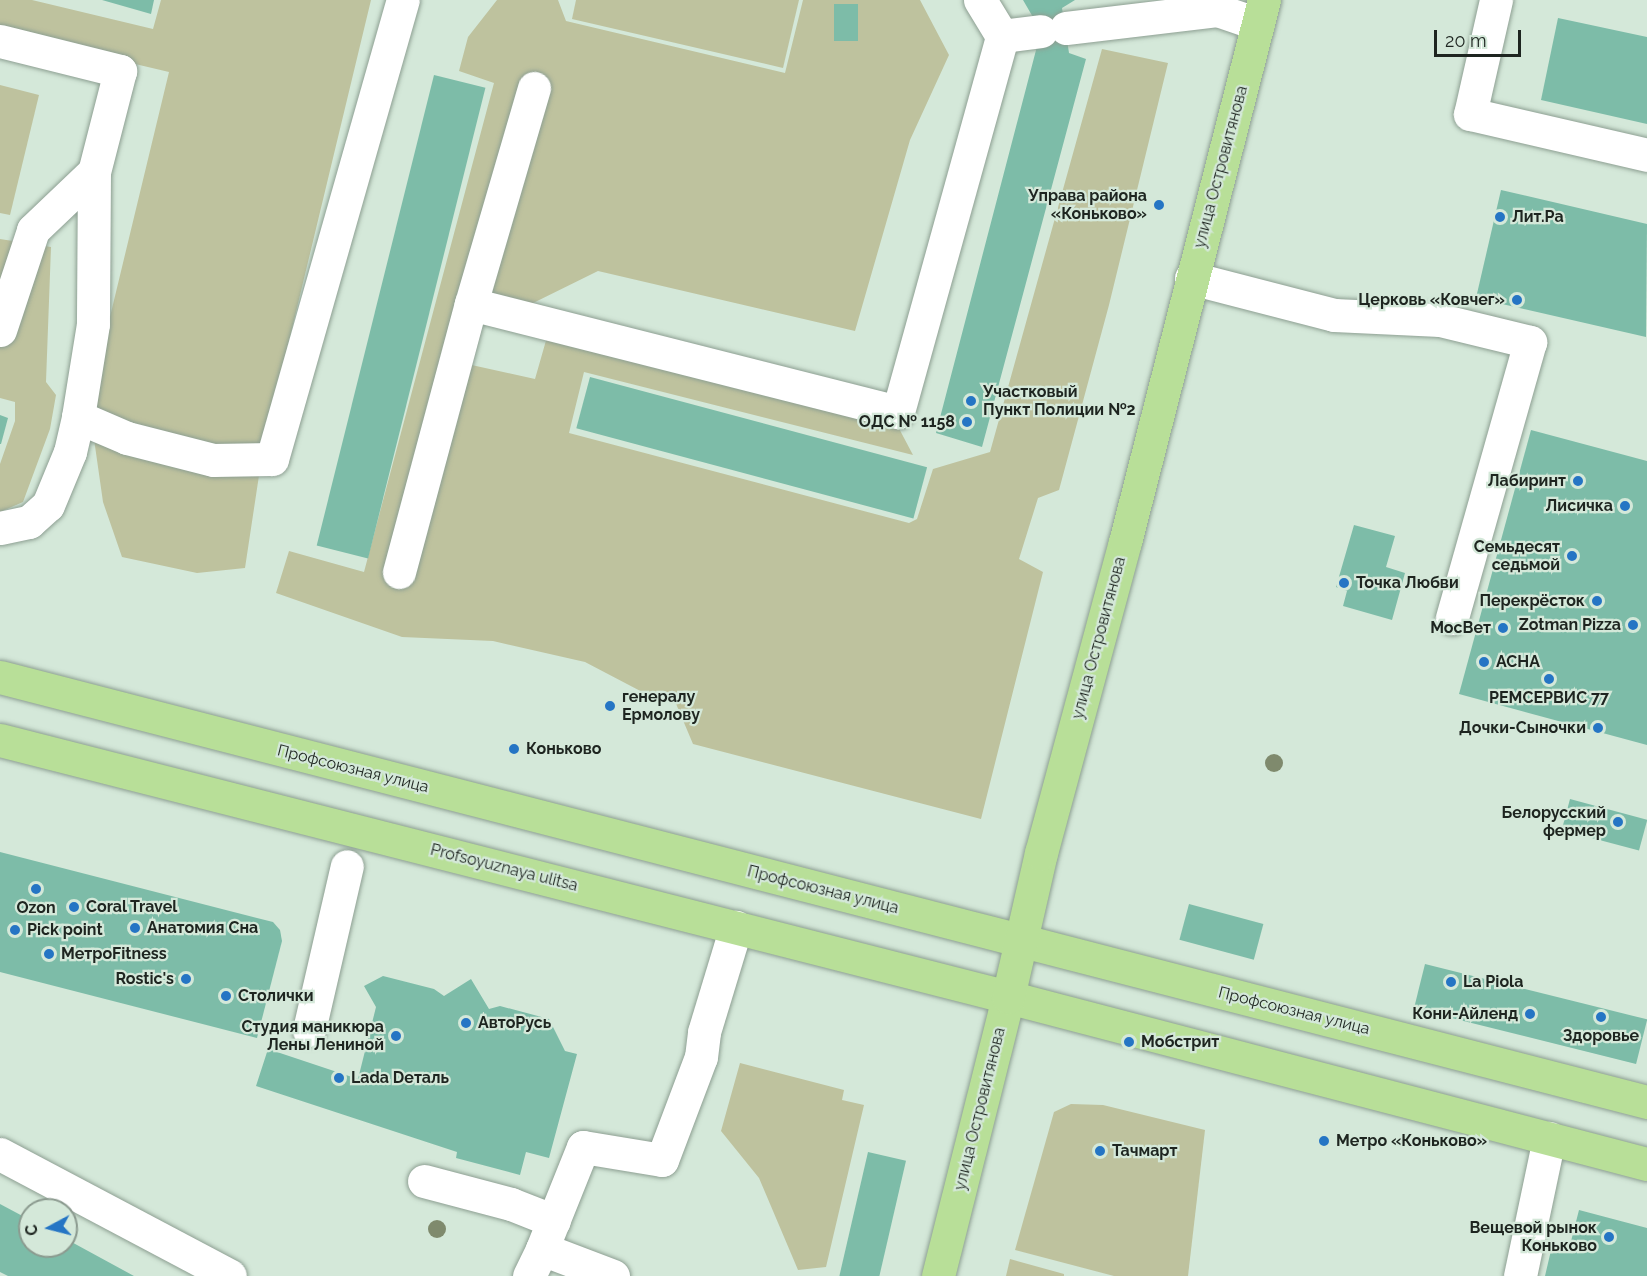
<!DOCTYPE html>
<meta charset="utf-8">
<style>
body{margin:0}
#map{position:relative;width:1647px;height:1276px;overflow:hidden;background:#d4e8d9;font-family:Raleway,sans-serif}
div>[style]{position:absolute}
[style*='--x']{left:calc(var(--x)*1px);top:calc(var(--y)*1px);width:calc(var(--w)*1px);rotate:calc(var(--a)*1deg)}
.green>*{inset:0;background:#bec29e}
.building>*{inset:0;background:#7dbca8;transform-origin:0 0}
.roads{filter:drop-shadow(0 0 2px #8d9f92) drop-shadow(0 0 2px #8d9f92)}
.minor>*{height:33px;margin:-16.5px;padding:0 16.5px;transform-origin:16.5px;border-radius:16.5px;background:#fff}
.major>*{height:33px;margin:-16.5px;padding:0 16.5px;transform-origin:16.5px;border-radius:16.5px;background:#b8df98}
.trees>*{width:18px;height:18px;margin:-9px;border-radius:50%;background:#7f8a6d}
.dots>*{width:16px;height:16px;translate:-50% -50%;box-sizing:border-box;border:3px solid #d4e8d9;border-radius:50%}
span{translate:-50% -50%;white-space:nowrap;text-align:center;line-height:1.15;-webkit-text-stroke:4.5px #d4e8d9;paint-order:stroke}
.street-label{font-size:16px;color:#1e2520}
.poi-label{font-size:16px;color:#1e2520;font-weight:700}
.right{translate:-100% -50%;text-align:right}
.left{translate:0 -50%;text-align:left}
.north{position:absolute;left:18px;top:1198px;width:60px;height:60px;box-sizing:border-box;background:#d4e8d9;border:2px solid #8b9a8f;border-radius:50%;rotate:263deg;font-size:16px;font-weight:700;line-height:24px;text-align:center;color:#1e2520}
.north::after{content:'';display:block;margin:auto;width:21px;height:27px;background:#2575c4;clip-path:polygon(50% 0,100% 100%,50% 72%,0 100%)}
.scale{position:absolute;left:1434px;top:30px;width:87px;height:27px;box-sizing:border-box;border:3px solid #1e2520;border-top:0;padding-left:8px;font-size:18px;line-height:21px;white-space:nowrap;color:#1e2520;-webkit-text-stroke:4px #d4e8d9;paint-order:stroke}
</style>
<div id="map">
<div class="green">
<div style="clip-path:polygon(0 0,32px 0,153px 29px,161px 0,371px 0,263px 449px,245px 568px,197px 573px,122px 557px,103px 502px,89px 404px,169px 72px,0 32px)"></div>
<div style="clip-path:polygon(497px 0,558px 0,566px 21px,785px 73px,803px 0,920px 0,949px 55px,910px 140px,855px 331px,598px 271px,523px 308px,471px 304px,449px 360px,535px 379px,549px 330px,894px 419px,913px 455px,584px 372px,569px 433px,909px 523px,917px 519px,933px 469px,990px 452px,1102px 49px,1168px 63px,1109px 305px,1059px 490px,1038px 498px,1019px 559px,1043px 572px,981px 819px,693px 744px,674px 699px,648px 695px,585px 662px,493px 641px,402px 637px,276px 593px,289px 551px,364px 572px,494px 83px,459px 71px,468px 37px)"></div>
<div style="clip-path:polygon(576px 0,799px 0,783px 68px,572px 19px)"></div>
<div style="clip-path:polygon(0 85px,39px 95px,10px 215px,0 213px)"></div>
<div style="clip-path:polygon(0 239px,51px 247px,46px 382px,56px 395px,50px 429px,23px 502px,0 512px,0 464px,15px 421px,15px 402px,0 398px)"></div>
<div style="clip-path:polygon(740px 1063px,844px 1090px,842px 1100px,864px 1105px,826px 1267px,798px 1270px,759px 1178px,721px 1131px)"></div>
<div style="clip-path:polygon(1071px 1104px,1103px 1105px,1205px 1130px,1188px 1276px,1114px 1276px,1015px 1250px,1054px 1112px)"></div>
<div style="clip-path:polygon(1010px 1259px,1064px 1274px,1064px 1276px,1006px 1276px)"></div>
</div>
<div class="building">
<div style="clip-path:polygon(102px 0,154px 0,151px 14px)"></div>
<div style="clip-path:polygon(1023px 0,1075px 0,1062px 8px,1069px 53px,1086px 59px,982px 447px,936px 433px,1041px 31px)"></div>
<div style="left:834px;top:4px;width:24px;height:37px"></div>
<div style="clip-path:polygon(1558px 18px,1647px 37px,1647px 124px,1541px 100px)"></div>
<div style="left:434px;top:75px;width:53px;height:485px;rotate:14deg"></div>
<div style="clip-path:polygon(1501px 190px,1647px 224px,1646px 337px,1476px 298px)"></div>
<div style="left:590px;top:377px;width:349px;height:53px;rotate:15deg"></div>
<div style="clip-path:polygon(0 415px,8px 418px,1px 444px,0 444px)"></div>
<div style="clip-path:polygon(1531px 430px,1647px 461px,1647px 745px,1459px 694px)"></div>
<div style="clip-path:polygon(1354px 525px,1395px 536px,1386px 567px,1405px 573px,1392px 620px,1343px 606px,1347px 591px,1336px 587px)"></div>
<div style="left:1570px;top:799px;width:80px;height:32px;rotate:15deg"></div>
<div style="clip-path:polygon(0 852px,273px 922px,280px 930px,282px 941px,257px 1038px,0 972px)"></div>
<div style="left:1189px;top:904px;width:77px;height:37px;rotate:15deg"></div>
<div style="left:1425px;top:964px;width:229px;height:46px;rotate:14deg"></div>
<div style="clip-path:polygon(383px 976px,434px 989px,444px 996px,471px 979px,489px 1009px,500px 1006px,549px 1019px,565px 1051px,577px 1054px,549px 1158px,526px 1152px,520px 1175px,456px 1158px,457px 1152px,256px 1086px,268px 1049px,358px 1079px,376px 1007px,364px 986px)"></div>
<div style="left:868px;top:1152px;width:39px;height:128px;rotate:13deg"></div>
<div style="clip-path:polygon(0 1204px,30px 1220px,30px 1246px,66px 1246px,66px 1239px,134px 1276px,8px 1276px,0 1272px)"></div>
<div style="clip-path:polygon(1579px 1210px,1647px 1228px,1647px 1276px,1545px 1276px,1552px 1246px,1569px 1249px)"></div>
</div>
<div class="roads">
<div class="minor">
<div style="--x:980;--y:0;--w:42;--a:58.6"></div>
<div style="--x:1002;--y:36;--w:39;--a:-7"></div>
<div style="--x:1496;--y:0;--w:117;--a:102.8"></div>
<div style="--x:1470;--y:114;--w:182;--a:13"></div>
<div style="--x:1066;--y:28;--w:152;--a:-6.8"></div>
<div style="--x:1217;--y:10;--w:43;--a:18.9"></div>
<div style="--x:0;--y:41;--w:124;--a:14"></div>
<div style="--x:120;--y:71;--w:104;--a:104.4"></div>
<div style="--x:94;--y:172;--w:152;--a:90.4"></div>
<div style="--x:93;--y:324;--w:94;--a:99.2"></div>
<div style="--x:534;--y:88;--w:225;--a:106.3"></div>
<div style="--x:471;--y:304;--w:440;--a:14.2"></div>
<div style="--x:898;--y:412;--w:390;--a:-74.5"></div>
<div style="--x:1191;--y:278;--w:148;--a:14.5"></div>
<div style="--x:1334;--y:315;--w:106;--a:2.7"></div>
<div style="--x:1440;--y:320;--w:93;--a:13.7"></div>
<div style="--x:1530;--y:342;--w:287;--a:105.8"></div>
<div style="--x:0;--y:330;--w:105;--a:-71.7"></div>
<div style="--x:33;--y:230;--w:84;--a:-43.6"></div>
<div style="--x:0;--y:528;--w:30;--a:-12"></div>
<div style="--x:29;--y:522;--w:25;--a:-42"></div>
<div style="--x:48;--y:505;--w:57;--a:-67.5"></div>
<div style="--x:70;--y:452;--w:36;--a:-77"></div>
<div style="--x:78;--y:417;--w:53;--a:23.2"></div>
<div style="--x:127;--y:438;--w:89;--a:14.3"></div>
<div style="--x:213;--y:460;--w:59;--a:-1"></div>
<div style="--x:272;--y:459;--w:477;--a:-74.1"></div>
<div style="--x:399;--y:572;--w:278;--a:-75"></div>
<div style="--x:309;--y:1030;--w:168;--a:-77"></div>
<div style="--x:0;--y:1154;--w:260;--a:27.9"></div>
<div style="--x:424;--y:1181;--w:90;--a:14.8"></div>
<div style="--x:511;--y:1204;--w:46;--a:21.6"></div>
<div style="--x:542;--y:1249;--w:110;--a:-68.1"></div>
<div style="--x:583;--y:1147;--w:80;--a:9.3"></div>
<div style="--x:662;--y:1160;--w:110;--a:-69.3"></div>
<div style="--x:701;--y:1057;--w:25;--a:-83"></div>
<div style="--x:704;--y:1032;--w:110;--a:-73.1"></div>
<div style="--x:529;--y:1276;--w:30;--a:-64"></div>
<div style="--x:542;--y:1249;--w:76;--a:20.8"></div>
<div style="--x:1520;--y:1276;--w:141;--a:-78.1"></div>
</div>
<div class="major">
<div style="--x:0;--y:677;--w:1701;--a:14.47"></div>
<div style="--x:0;--y:740;--w:1040;--a:14.3"></div>
<div style="--x:1008;--y:997;--w:660;--a:14.65"></div>
<div style="--x:938;--y:1276;--w:288;--a:-75.9"></div>
<div style="--x:1008;--y:997;--w:148;--a:-77.1"></div>
<div style="--x:1041;--y:853;--w:322;--a:-74.9"></div>
<div style="--x:1125;--y:542;--w:560;--a:-75.62"></div>
</div>
</div>
<div class="trees">
<div style="left:1274px;top:763px"></div>
<div style="left:437px;top:1229px"></div>
</div>
<div class="dots">
<div style="left:1159px;top:205px;background:#2575c4"></div>
<div style="left:1500px;top:217px;background:#2575c4"></div>
<div style="left:1517px;top:300px;background:#2575c4"></div>
<div style="left:971px;top:401px;background:#2575c4"></div>
<div style="left:967px;top:422px;background:#2575c4"></div>
<div style="left:1578px;top:481px;background:#2575c4"></div>
<div style="left:1625px;top:506px;background:#2575c4"></div>
<div style="left:1572px;top:556px;background:#2575c4"></div>
<div style="left:1344px;top:583px;background:#2575c4"></div>
<div style="left:1597px;top:601px;background:#2575c4"></div>
<div style="left:1633px;top:625px;background:#2575c4"></div>
<div style="left:1503px;top:628px;background:#2575c4"></div>
<div style="left:1484px;top:662px;background:#2575c4"></div>
<div style="left:1549px;top:679px;background:#2575c4"></div>
<div style="left:610px;top:706px;background:#2575c4"></div>
<div style="left:1598px;top:728px;background:#2575c4"></div>
<div style="left:514px;top:749px;background:#2575c4"></div>
<div style="left:1618px;top:822px;background:#2575c4"></div>
<div style="left:36px;top:889px;background:#2575c4"></div>
<div style="left:74px;top:907px;background:#2575c4"></div>
<div style="left:135px;top:928px;background:#2575c4"></div>
<div style="left:15px;top:930px;background:#2575c4"></div>
<div style="left:49px;top:954px;background:#2575c4"></div>
<div style="left:186px;top:979px;background:#2575c4"></div>
<div style="left:1451px;top:982px;background:#2575c4"></div>
<div style="left:226px;top:996px;background:#2575c4"></div>
<div style="left:1530px;top:1014px;background:#2575c4"></div>
<div style="left:1601px;top:1017px;background:#2575c4"></div>
<div style="left:466px;top:1023px;background:#2575c4"></div>
<div style="left:396px;top:1036px;background:#2575c4"></div>
<div style="left:1129px;top:1042px;background:#2575c4"></div>
<div style="left:339px;top:1078px;background:#2575c4"></div>
<div style="left:1324px;top:1141px;background:#2575c4"></div>
<div style="left:1100px;top:1151px;background:#2575c4"></div>
<div style="left:1609px;top:1237px;background:#2575c4"></div>
</div>
<div class="street-label">
<span style="left:1221px;top:167px;rotate:-75deg">улица Островитянова</span>
<span style="left:1099px;top:638px;rotate:-75deg">улица Островитянова</span>
<span style="left:353px;top:769px;rotate:14deg">Профсоюзная улица</span>
<span style="left:504px;top:868px;rotate:14deg">Profsoyuznaya ulitsa</span>
<span style="left:823px;top:890px;rotate:14deg">Профсоюзная улица</span>
<span style="left:1294px;top:1011px;rotate:14deg">Профсоюзная улица</span>
<span style="left:980px;top:1109px;rotate:-76deg">улица Островитянова</span>
</div>
<div class="poi-label">
<span class="right" style="left:1147px;top:205px">Управа района<br>«Коньково»</span>
<span class="left" style="left:1512px;top:217px">Лит.Ра</span>
<span class="right" style="left:1505px;top:300px">Церковь «Ковчег»</span>
<span class="left" style="left:983px;top:401px">Участковый<br>Пункт Полиции №2</span>
<span class="right" style="left:955px;top:422px">ОДС № 1158</span>
<span class="right" style="left:1566px;top:481px">Лабиринт</span>
<span class="right" style="left:1613px;top:506px">Лисичка</span>
<span class="right" style="left:1560px;top:556px">Семьдесят<br>седьмой</span>
<span class="left" style="left:1356px;top:583px">Точка Любви</span>
<span class="right" style="left:1585px;top:601px">Перекрёсток</span>
<span class="right" style="left:1621px;top:625px">Zotman Pizza</span>
<span class="right" style="left:1491px;top:628px">МосВет</span>
<span class="left" style="left:1496px;top:662px">АСНА</span>
<span class="left" style="left:622px;top:706px">генералу<br>Ермолову</span>
<span style="left:1549px;top:698px">РЕМСЕРВИС 77</span>
<span class="right" style="left:1586px;top:728px">Дочки-Сыночки</span>
<span class="left" style="left:526px;top:749px">Коньково</span>
<span class="right" style="left:1606px;top:822px">Белорусский<br>фермер</span>
<span class="left" style="left:86px;top:907px">Coral Travel</span>
<span style="left:36px;top:908px">Ozon</span>
<span class="left" style="left:147px;top:928px">Анатомия Сна</span>
<span class="left" style="left:27px;top:930px">Pick point</span>
<span class="left" style="left:61px;top:954px">МетроFitness</span>
<span class="right" style="left:174px;top:979px">Rostic's</span>
<span class="left" style="left:1463px;top:982px">La Piola</span>
<span class="left" style="left:238px;top:996px">Столички</span>
<span class="right" style="left:1518px;top:1014px">Кони-Айленд</span>
<span class="left" style="left:478px;top:1023px">АвтоРусь</span>
<span class="right" style="left:384px;top:1036px">Студия маникюра<br>Лены Лениной</span>
<span style="left:1601px;top:1036px">Здоровье</span>
<span class="left" style="left:1141px;top:1042px">Мобстрит</span>
<span class="left" style="left:351px;top:1078px">Lada Dеталь</span>
<span class="left" style="left:1336px;top:1141px">Метро «Коньково»</span>
<span class="left" style="left:1112px;top:1151px">Тачмарт</span>
<span class="right" style="left:1597px;top:1237px">Вещевой рынок<br>Коньково</span>
</div>
<div class="north">С</div>
<div class="scale">20 m</div>
</div>
